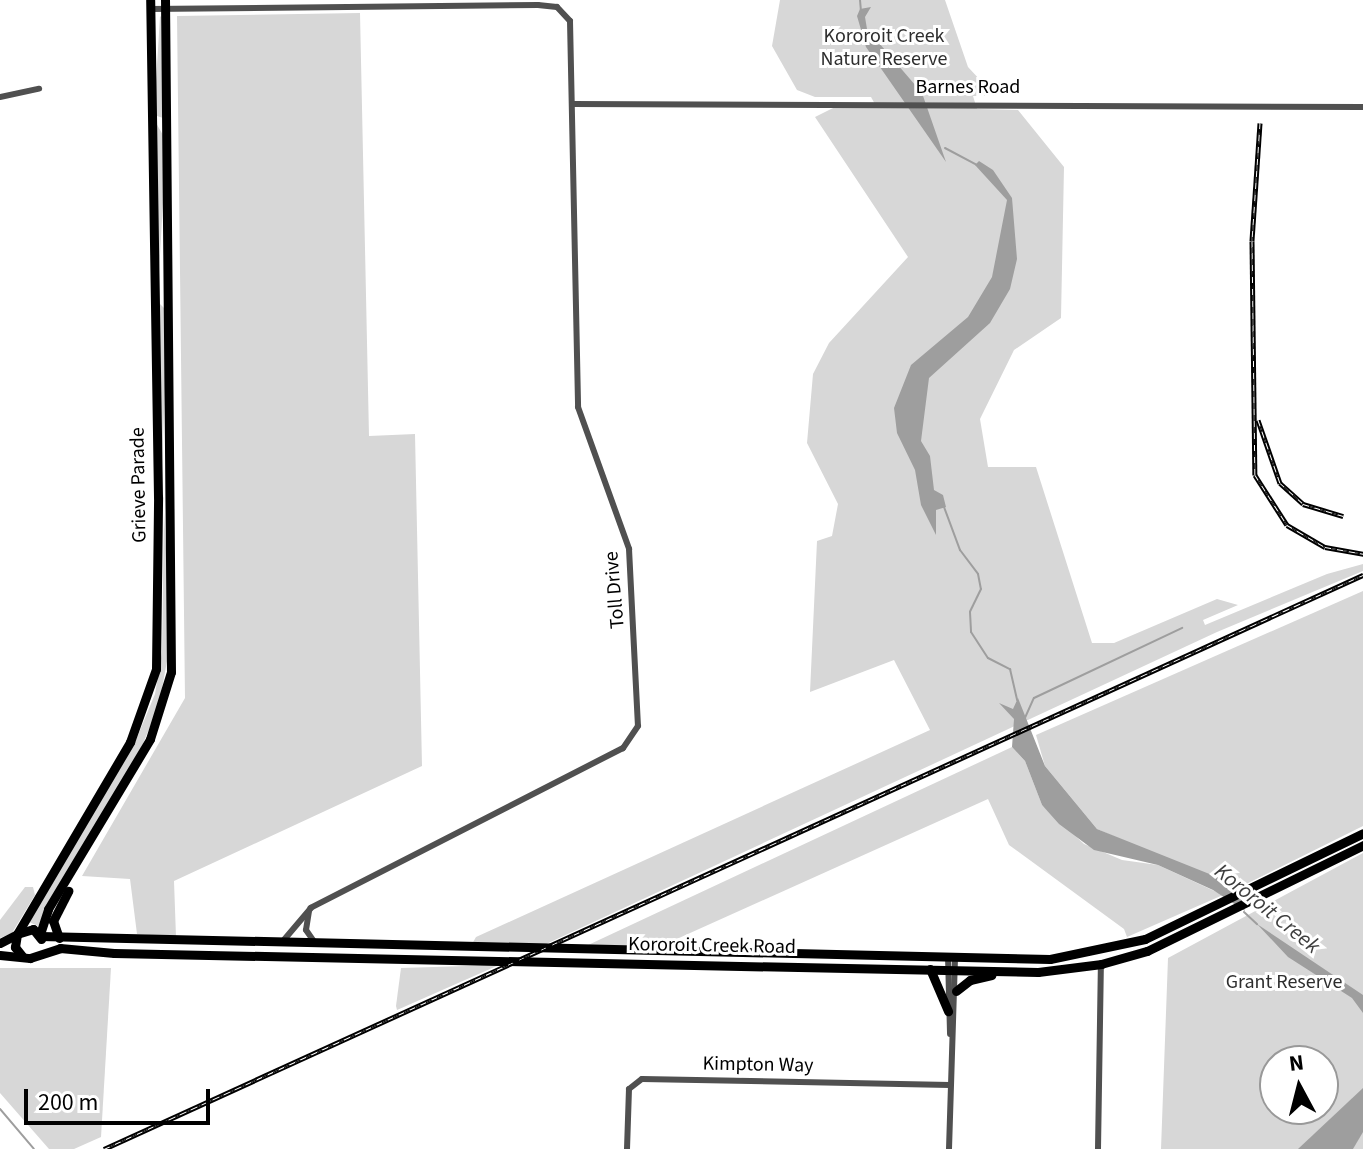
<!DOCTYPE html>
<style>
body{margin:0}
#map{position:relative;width:1363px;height:1149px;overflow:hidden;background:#fff;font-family:"Source Sans 3",sans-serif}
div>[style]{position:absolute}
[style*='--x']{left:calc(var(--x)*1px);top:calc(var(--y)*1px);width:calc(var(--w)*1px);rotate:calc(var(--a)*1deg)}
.green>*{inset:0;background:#d7d7d7}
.water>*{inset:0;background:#9e9e9e}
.stream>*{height:2px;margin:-1px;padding:0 1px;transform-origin:1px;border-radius:1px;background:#9e9e9e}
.minor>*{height:6px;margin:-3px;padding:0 3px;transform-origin:3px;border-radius:3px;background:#505050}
.primary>*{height:9px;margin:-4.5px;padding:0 4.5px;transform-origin:4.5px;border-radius:4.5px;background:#000}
.rail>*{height:5px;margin-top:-2.5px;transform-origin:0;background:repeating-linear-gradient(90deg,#fff 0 6px,#000 0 12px);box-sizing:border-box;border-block:2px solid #000}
span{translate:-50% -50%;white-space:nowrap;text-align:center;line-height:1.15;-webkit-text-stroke:6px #fff;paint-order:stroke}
.park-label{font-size:20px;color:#2e2e2e}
.street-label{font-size:20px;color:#000}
.water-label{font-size:22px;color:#3f3f3f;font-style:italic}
.north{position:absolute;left:1259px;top:1045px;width:80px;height:80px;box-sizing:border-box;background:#fff;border:2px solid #999;border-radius:50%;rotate:353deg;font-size:22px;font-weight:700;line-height:32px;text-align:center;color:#000}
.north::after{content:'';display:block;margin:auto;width:28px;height:36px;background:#000;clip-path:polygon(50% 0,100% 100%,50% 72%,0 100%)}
.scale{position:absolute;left:24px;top:1089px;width:186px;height:36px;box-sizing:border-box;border:4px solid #000;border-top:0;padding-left:10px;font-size:24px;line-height:28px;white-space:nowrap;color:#000;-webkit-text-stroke:6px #fff;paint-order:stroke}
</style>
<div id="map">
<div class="green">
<div style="clip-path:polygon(780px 0,945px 0,968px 67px,995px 96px,973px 96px,977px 109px,1018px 110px,1064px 167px,1061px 318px,1014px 350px,980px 419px,988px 467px,1036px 467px,1092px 643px,1114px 643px,1217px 599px,1238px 605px,1203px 620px,1205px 625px,1327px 574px,1363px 564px,1363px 571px,1217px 632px,544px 945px,472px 944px,476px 937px,930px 730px,894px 660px,810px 692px,817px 541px,832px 536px,838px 504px,807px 443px,813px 374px,829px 343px,908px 257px,815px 117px,833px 108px,876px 106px,871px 97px,815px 97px,797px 90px,772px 46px)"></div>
<div style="clip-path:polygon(360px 13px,369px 436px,415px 434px,422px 766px,174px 881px,176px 937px,137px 934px,130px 879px,82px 876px,185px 698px,177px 16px)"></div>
<div style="clip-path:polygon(160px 16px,161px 17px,163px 118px,154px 115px)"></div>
<div style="clip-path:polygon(156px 123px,163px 135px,164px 185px,158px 290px)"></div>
<div style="clip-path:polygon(158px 302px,164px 308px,166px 358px,161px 492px)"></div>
<div style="clip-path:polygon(164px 512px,171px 639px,159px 705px,142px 746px,38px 926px,29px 922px,31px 917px,136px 740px,155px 694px,162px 652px)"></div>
<div style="clip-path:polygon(1363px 591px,1363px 826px,1236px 889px,1097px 829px,1045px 766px,1036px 735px)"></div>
<div style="clip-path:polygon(1012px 747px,1025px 761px,1042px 805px,1084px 844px,1122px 860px,1158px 865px,1223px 895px,1127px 937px,1124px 929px,1009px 845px,988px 799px,659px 947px,586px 946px)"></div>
<div style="clip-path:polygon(evenodd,1363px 853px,1363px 1149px,1161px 1149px,1168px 958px,1363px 853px,1275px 1061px,1323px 1061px,1323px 1109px,1275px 1109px,1275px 1061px)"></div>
<div style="clip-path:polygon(25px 887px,33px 887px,35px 895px,12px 933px,0 938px,0 920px)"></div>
<div style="clip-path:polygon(499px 965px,397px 1010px,396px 1006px,401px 968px)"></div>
<div style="clip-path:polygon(0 968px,111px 968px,101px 1137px,74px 1149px,49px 1149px,0 1093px)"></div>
</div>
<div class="water">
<div style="clip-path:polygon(871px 7px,865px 17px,867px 29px,922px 93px,946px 162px,866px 47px,857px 16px,860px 9px)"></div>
<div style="clip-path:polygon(979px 161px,993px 170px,1012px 198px,1017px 259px,1010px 289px,990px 323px,929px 378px,921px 441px,930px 456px,934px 490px,943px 495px,946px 507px,936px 510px,936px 535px,921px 505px,915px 470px,897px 433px,894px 408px,911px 365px,968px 317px,992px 277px,1007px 200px,975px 165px)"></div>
<div style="clip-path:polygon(1018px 698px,1045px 766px,1097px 829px,1217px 877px,1238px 890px,1245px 911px,1213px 890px,1158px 865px,1094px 850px,1059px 824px,1042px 805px,1025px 761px,1012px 747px,1014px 719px,999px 703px,1013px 709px)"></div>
<div style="clip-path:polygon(1257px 924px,1363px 995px,1363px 1013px,1352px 998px,1288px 957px)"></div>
<div style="clip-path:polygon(1363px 1088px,1363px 1132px,1353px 1149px,1298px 1149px)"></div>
</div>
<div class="stream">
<div style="--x:860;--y:0;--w:11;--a:85"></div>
<div style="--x:945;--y:148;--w:36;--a:28"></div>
<div style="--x:944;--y:507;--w:46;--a:69.6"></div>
<div style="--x:960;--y:550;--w:30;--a:53"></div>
<div style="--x:978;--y:574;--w:15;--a:79"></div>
<div style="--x:981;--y:589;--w:25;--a:116"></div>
<div style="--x:970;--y:612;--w:20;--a:87"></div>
<div style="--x:971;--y:632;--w:31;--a:57"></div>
<div style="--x:988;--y:658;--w:25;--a:27"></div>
<div style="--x:1010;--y:669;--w:32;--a:77"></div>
<div style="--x:1024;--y:720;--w:24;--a:-66"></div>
<div style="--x:1034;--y:698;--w:164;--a:-25.3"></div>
<div style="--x:1244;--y:912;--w:18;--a:43"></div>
<div style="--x:0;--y:1109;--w:52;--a:49.6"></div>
</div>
<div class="minor">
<div style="--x:150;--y:9;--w:388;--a:-0.6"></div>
<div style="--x:538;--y:5;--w:19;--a:6"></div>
<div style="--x:557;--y:7;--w:19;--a:47"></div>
<div style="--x:570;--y:21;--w:386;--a:88.8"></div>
<div style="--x:578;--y:407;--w:151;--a:70.2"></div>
<div style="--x:629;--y:549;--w:177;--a:87.1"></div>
<div style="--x:638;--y:726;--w:27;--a:124"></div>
<div style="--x:623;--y:748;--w:351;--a:152.9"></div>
<div style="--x:311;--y:908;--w:43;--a:130.3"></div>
<div style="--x:0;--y:97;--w:40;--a:-12"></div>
<div style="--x:572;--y:104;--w:791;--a:0.22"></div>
<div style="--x:309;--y:911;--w:19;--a:99"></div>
<div style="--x:306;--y:930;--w:16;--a:55"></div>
<div style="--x:948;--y:956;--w:78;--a:88.5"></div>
<div style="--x:627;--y:1149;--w:60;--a:-88.1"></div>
<div style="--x:629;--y:1089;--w:16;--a:-38"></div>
<div style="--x:642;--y:1079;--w:308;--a:1.1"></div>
<div style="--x:949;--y:1149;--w:192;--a:-88.2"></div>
<div style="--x:1098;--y:1149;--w:185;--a:-89.1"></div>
</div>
<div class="primary">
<div style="--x:17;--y:934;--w:223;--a:-59.5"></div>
<div style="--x:130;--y:742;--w:77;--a:-70.4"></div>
<div style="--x:156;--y:669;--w:172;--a:-89.3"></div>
<div style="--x:158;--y:497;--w:497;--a:-90.9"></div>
<div style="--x:40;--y:934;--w:26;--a:-72"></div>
<div style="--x:48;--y:909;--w:198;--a:-59"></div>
<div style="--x:150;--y:739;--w:70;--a:-72.6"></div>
<div style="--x:171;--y:672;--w:672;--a:-90.51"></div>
<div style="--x:40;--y:936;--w:1010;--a:1.3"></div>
<div style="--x:1050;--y:959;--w:97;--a:-11.9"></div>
<div style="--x:1145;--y:939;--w:242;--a:-25.9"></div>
<div style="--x:59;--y:938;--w:18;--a:-109"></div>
<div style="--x:53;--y:921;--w:34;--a:-63"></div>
<div style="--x:0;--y:943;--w:18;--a:-27"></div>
<div style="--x:0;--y:955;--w:30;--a:6"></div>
<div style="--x:30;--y:958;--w:32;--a:-18"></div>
<div style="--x:60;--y:948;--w:54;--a:5.3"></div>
<div style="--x:114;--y:953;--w:924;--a:1.18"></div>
<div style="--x:1038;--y:972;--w:64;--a:-7.2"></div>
<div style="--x:1101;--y:964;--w:48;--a:-15.8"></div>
<div style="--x:1147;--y:951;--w:241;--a:-26.1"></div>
<div style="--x:23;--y:957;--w:13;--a:-129"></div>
<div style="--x:15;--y:947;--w:13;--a:-81"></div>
<div style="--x:17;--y:934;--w:17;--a:-17"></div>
<div style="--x:33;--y:929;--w:13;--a:51"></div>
<div style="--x:930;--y:969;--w:46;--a:66.8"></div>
<div style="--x:956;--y:991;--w:18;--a:-38"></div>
<div style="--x:970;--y:980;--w:22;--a:-13"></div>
</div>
<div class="rail">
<div style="--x:1260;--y:123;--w:118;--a:93.9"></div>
<div style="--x:1252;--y:241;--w:234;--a:89.3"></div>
<div style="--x:1255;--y:475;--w:59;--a:57.4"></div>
<div style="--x:1287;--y:525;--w:44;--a:30.1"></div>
<div style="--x:1325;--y:547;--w:39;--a:10"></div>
<div style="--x:1258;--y:420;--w:67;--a:70.8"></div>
<div style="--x:1280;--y:483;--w:31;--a:42"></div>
<div style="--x:1303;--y:504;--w:42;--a:16.7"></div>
<div style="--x:104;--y:1149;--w:1384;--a:-24.51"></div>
</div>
<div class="park-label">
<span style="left:884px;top:48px">Kororoit Creek<br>Nature Reserve</span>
<span style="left:1284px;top:982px">Grant Reserve</span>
</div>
<div class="street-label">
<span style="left:968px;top:87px">Barnes Road</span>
<span style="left:139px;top:485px;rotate:-91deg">Grieve Parade</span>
<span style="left:615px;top:590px;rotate:-95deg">Toll Drive</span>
<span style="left:712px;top:946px;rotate:1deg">Kororoit Creek Road</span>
<span style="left:758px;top:1065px;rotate:1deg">Kimpton Way</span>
</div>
<div class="water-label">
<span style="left:1267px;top:909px;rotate:39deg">Kororoit Creek</span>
</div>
<div class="north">N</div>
<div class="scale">200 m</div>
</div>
